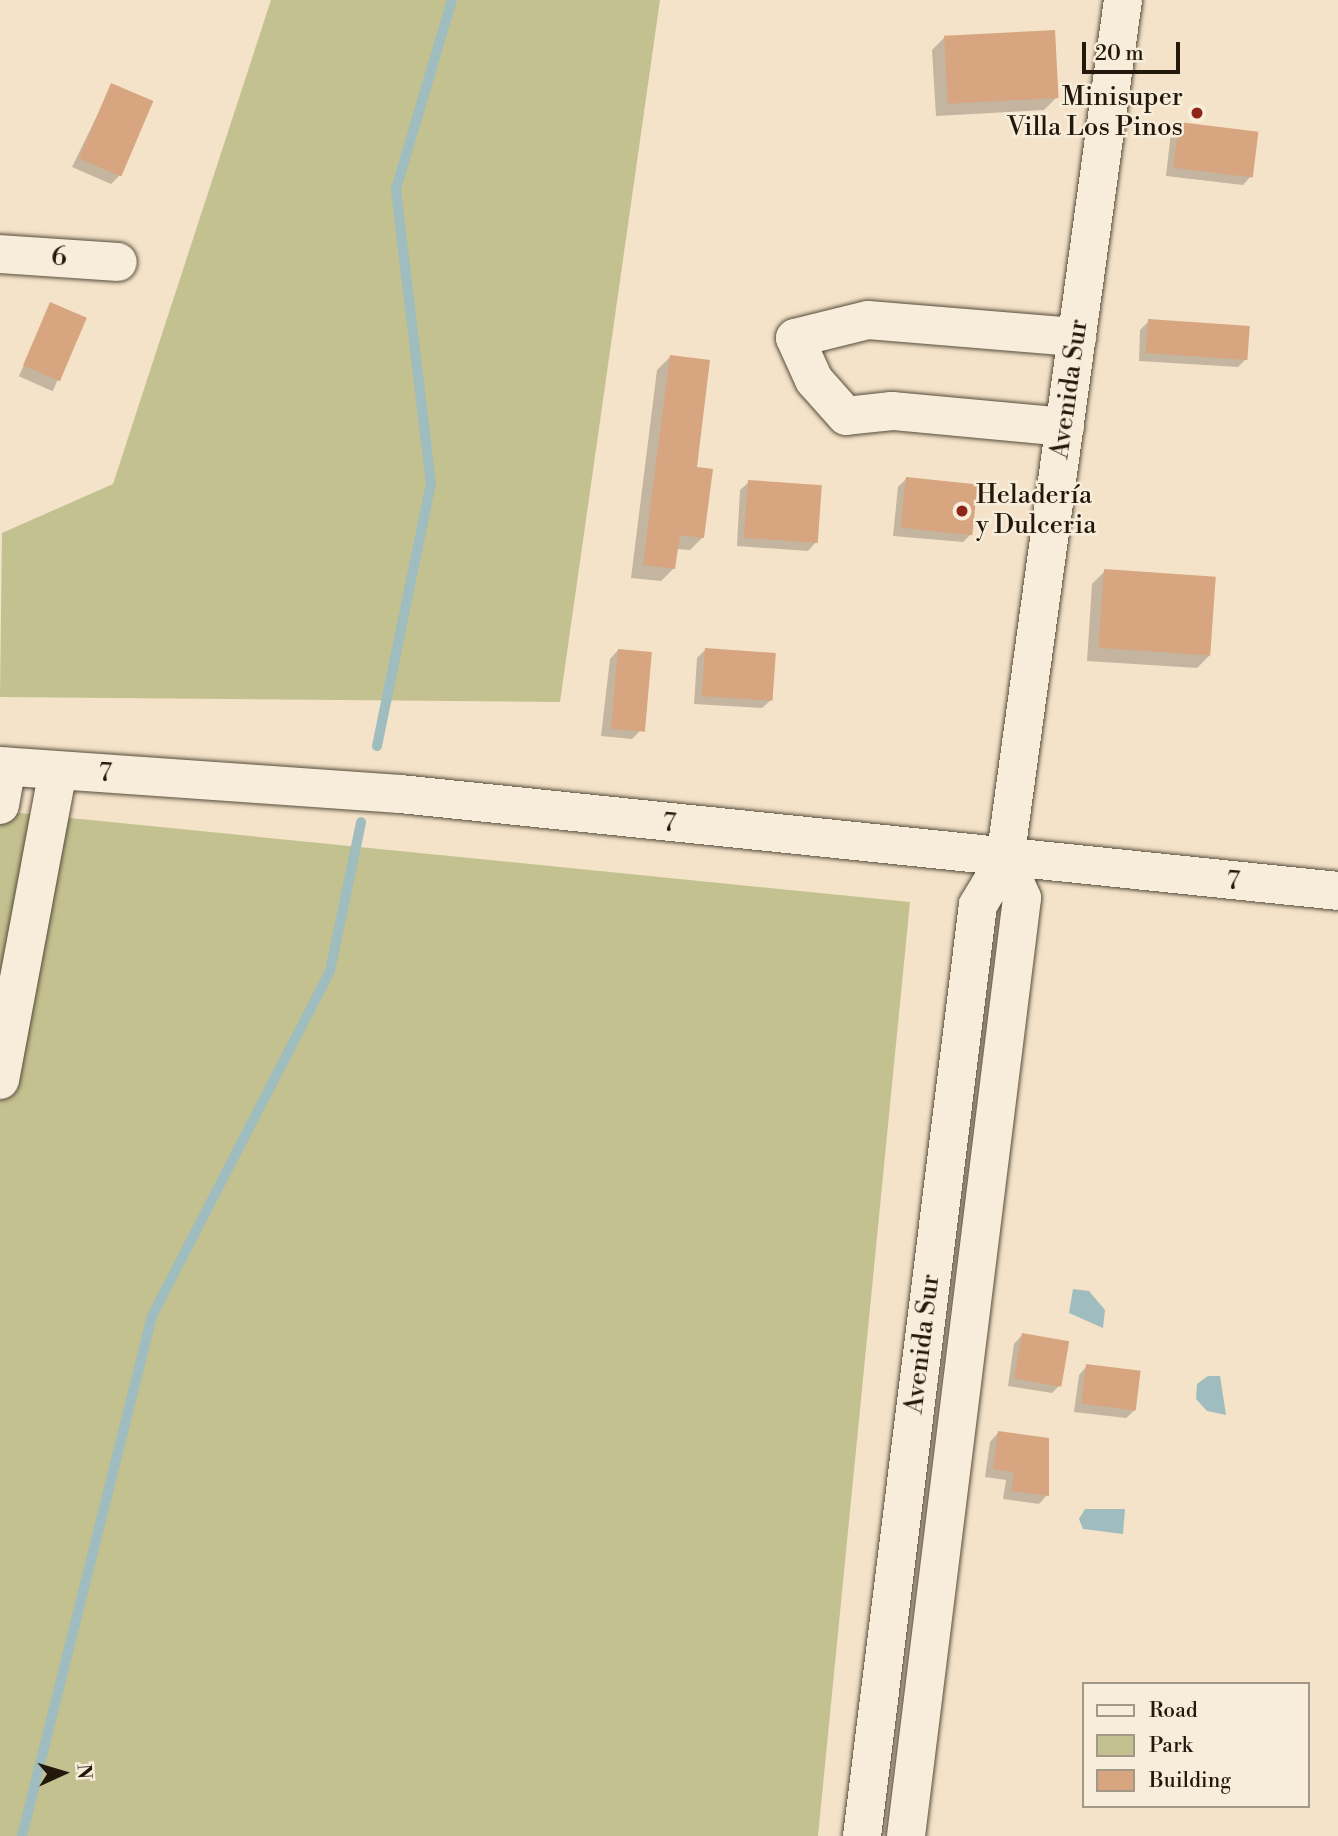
<!DOCTYPE html>
<meta charset="utf-8">
<style>
body{margin:0}
#map{position:relative;width:1338px;height:1836px;overflow:hidden;background:#f4e3c8;font-family:"Libre Bodoni",serif}
div>[style]{position:absolute}
[style*='--x']{left:calc(var(--x)*1px);top:calc(var(--y)*1px);width:calc(var(--w)*1px);rotate:calc(var(--a)*1deg)}
.green>*{inset:0;background:#c4c190}
.water>*{inset:0;background:#9fbcbe}
.shadow>*{inset:0;background:#0003;transform-origin:0 0}
.stream>*{height:10px;margin:-5px;padding:0 5px;transform-origin:5px;border-radius:5px;background:#9fbcbe}
.building>*{inset:0;background:#d7a57f;transform-origin:0 0}
.roads{filter:drop-shadow(0 0 2px #564c3b) drop-shadow(0 0 2px #564c3b)}
.minor>*{height:38px;margin:-19px;padding:0 19px;transform-origin:19px;border-radius:19px;background:#f8eddb}
.dots>*{width:19px;height:19px;translate:-50% -50%;box-sizing:border-box;border:4px solid #f8eddb;border-radius:50%}
span{translate:-50% -50%;white-space:nowrap;text-align:center;line-height:1.15;-webkit-text-stroke:5px #f8eddb;paint-order:stroke}
.poi-label{font-size:26px;color:#22190c}
.right{translate:-100% -50%;text-align:right}
.left{translate:0 -50%;text-align:left}
.street-label{font-size:26px;color:#22190c}
.legend{position:absolute;left:1082px;top:1682px;width:228px;height:126px;box-sizing:border-box;background:#f8eddb;border:2px solid #a29888;margin:0;padding:9px 12px;list-style:none;font-size:21px;color:#22190c}
.legend li{display:flex;align-items:center;gap:14px;height:35px}
.legend b{width:35px;border:2px solid #a29888}
.north{position:absolute;left:28px;top:1738px;width:70px;height:70px;-webkit-text-stroke:5px #f8eddb;paint-order:stroke;rotate:86deg;font-size:19px;font-weight:700;line-height:28px;text-align:center;color:#22190c}
.north::after{content:'';display:block;margin:auto;width:24px;height:32px;background:#22190c;clip-path:polygon(50% 0,100% 100%,50% 72%,0 100%)}
.scale{position:absolute;left:1082px;top:42px;width:98px;height:32px;box-sizing:border-box;border:4px solid #22190c;border-top:0;padding-left:9px;font-size:21px;line-height:24px;white-space:nowrap;color:#22190c;-webkit-text-stroke:5px #f8eddb;paint-order:stroke}
</style>
<div id="map">
<div class="green">
<div style="clip-path:polygon(271px 0,660px 0,560px 702px,0 697px,2px 533px,113px 484px)"></div>
<div style="clip-path:polygon(0 811px,910px 902px,818px 1836px,0 1836px)"></div>
</div>
<div class="water">
<div style="clip-path:polygon(1073px 1289px,1089px 1291px,1105px 1310px,1103px 1328px,1069px 1313px)"></div>
<div style="clip-path:polygon(1208px 1376px,1220px 1376px,1226px 1415px,1207px 1411px,1196px 1399px,1197px 1384px)"></div>
<div style="clip-path:polygon(1085px 1509px,1125px 1509px,1123px 1534px,1083px 1529px,1079px 1519px)"></div>
</div>
<div class="shadow">
<div style="clip-path:polygon(945px 37px,1057px 97px,1044px 110px,936px 116px,932px 50px)"></div>
<div style="clip-path:polygon(112px 85px,119px 176px,111px 184px,72px 167px)"></div>
<div style="clip-path:polygon(1180px 124px,1251px 176px,1243px 185px,1166px 176px,1171px 132px)"></div>
<div style="left:51px;top:304px;width:37px;height:79px;rotate:24deg"></div>
<div style="clip-path:polygon(1149px 321px,1246px 359px,1238px 367px,1139px 361px,1140px 330px)"></div>
<div style="clip-path:polygon(670px 357px,703px 537px,690px 550px,676px 549px,674px 568px,661px 581px,631px 578px,657px 370px)"></div>
<div style="clip-path:polygon(906px 479px,971px 534px,963px 542px,893px 536px,898px 487px)"></div>
<div style="clip-path:polygon(749px 482px,816px 542px,808px 551px,737px 546px,740px 490px)"></div>
<div style="clip-path:polygon(1105px 571px,1210px 655px,1197px 668px,1087px 661px,1092px 584px)"></div>
<div style="clip-path:polygon(618px 650px,640px 731px,632px 739px,601px 736px,610px 659px)"></div>
<div style="clip-path:polygon(705px 650px,771px 700px,762px 708px,694px 704px,697px 658px)"></div>
<div style="clip-path:polygon(1022px 1335px,1060px 1385px,1052px 1393px,1008px 1386px,1014px 1344px)"></div>
<div style="clip-path:polygon(1087px 1366px,1135px 1410px,1126px 1418px,1074px 1412px,1079px 1375px)"></div>
<div style="clip-path:polygon(998px 1433px,1047px 1495px,1039px 1504px,1003px 1499px,1006px 1480px,985px 1477px,990px 1442px)"></div>
</div>
<div class="stream">
<div style="--x:377;--y:746;--w:268;--a:-78.4"></div>
<div style="--x:431;--y:484;--w:297;--a:-96.8"></div>
<div style="--x:396;--y:189;--w:197;--a:-73.5"></div>
<div style="--x:22;--y:1836;--w:536;--a:-75.96"></div>
<div style="--x:152;--y:1316;--w:388;--a:-62.7"></div>
<div style="--x:330;--y:971;--w:152;--a:-78.2"></div>
</div>
<div class="building">
<div style="left:1055px;top:30px;width:68px;height:111px;rotate:87deg"></div>
<div style="left:111px;top:83px;width:46px;height:82px;rotate:23deg"></div>
<div style="left:1179px;top:122px;width:80px;height:46px;rotate:7deg"></div>
<div style="left:50px;top:302px;width:40px;height:69px;rotate:23deg"></div>
<div style="left:1148px;top:319px;width:102px;height:34px;rotate:4deg"></div>
<div style="clip-path:polygon(670px 355px,710px 360px,697px 467px,713px 469px,704px 538px,680px 535px,675px 569px,643px 565px)"></div>
<div style="left:906px;top:477px;width:72px;height:51px;rotate:6deg"></div>
<div style="left:748px;top:480px;width:74px;height:58px;rotate:4deg"></div>
<div style="left:1104px;top:569px;width:112px;height:79px;rotate:4deg"></div>
<div style="left:705px;top:648px;width:71px;height:48px;rotate:4deg"></div>
<div style="left:618px;top:649px;width:34px;height:80px;rotate:5deg"></div>
<div style="left:1022px;top:1333px;width:48px;height:46px;rotate:10deg"></div>
<div style="left:1086px;top:1364px;width:55px;height:40px;rotate:7deg"></div>
<div style="clip-path:polygon(998px 1431px,1049px 1438px,1049px 1496px,1011px 1491px,1014px 1472px,993px 1469px)"></div>
</div>
<div class="roads">
<div class="minor">
<div style="--x:0;--y:254;--w:118;--a:3.9"></div>
<div style="--x:1065;--y:427;--w:174;--a:-174.7"></div>
<div style="--x:892;--y:411;--w:46;--a:173.8"></div>
<div style="--x:846;--y:416;--w:48;--a:-131.6"></div>
<div style="--x:814;--y:380;--w:46;--a:-114.3"></div>
<div style="--x:795;--y:338;--w:75;--a:-13.9"></div>
<div style="--x:868;--y:320;--w:210;--a:4.7"></div>
<div style="--x:0;--y:766;--w:401;--a:4"></div>
<div style="--x:400;--y:794;--w:943;--a:5.9"></div>
<div style="--x:0;--y:805;--w:39;--a:-80"></div>
<div style="--x:0;--y:1080;--w:314;--a:-79.4"></div>
<div style="--x:862;--y:1836;--w:938;--a:-82.9"></div>
<div style="--x:978;--y:905;--w:52;--a:-59"></div>
<div style="--x:1005;--y:860;--w:868;--a:-82.19"></div>
<div style="--x:906;--y:1836;--w:945;--a:-82.95"></div>
<div style="--x:1022;--y:898;--w:42;--a:-114.1"></div>
</div>
</div>
<div class="dots">
<div style="left:1197px;top:113px;background:#8f2418"></div>
<div style="left:962px;top:511px;background:#8f2418"></div>
</div>
<div class="poi-label">
<span class="right" style="left:1183px;top:113px">Minisuper<br>Villa Los Pinos</span>
<span class="left" style="left:976px;top:511px">Heladería<br>y Dulceria</span>
</div>
<div class="street-label">
<span style="left:59px;top:258px;rotate:4deg">6</span>
<span style="left:1070px;top:389px;rotate:-82deg">Avenida Sur</span>
<span style="left:105px;top:774px;rotate:4deg">7</span>
<span style="left:669px;top:824px;rotate:6deg">7</span>
<span style="left:1233px;top:882px;rotate:5deg">7</span>
<span style="left:923px;top:1344px;rotate:-83deg">Avenida Sur</span>
</div>
<ul class="legend">
<li><b style="height:9px;background:#f8eddb"></b>Road</li>
<li><b style="height:19px;background:#c4c190"></b>Park</li>
<li><b style="height:19px;background:#d7a57f"></b>Building</li>
</ul>
<div class="north">N</div>
<div class="scale">20 m</div>
</div>
